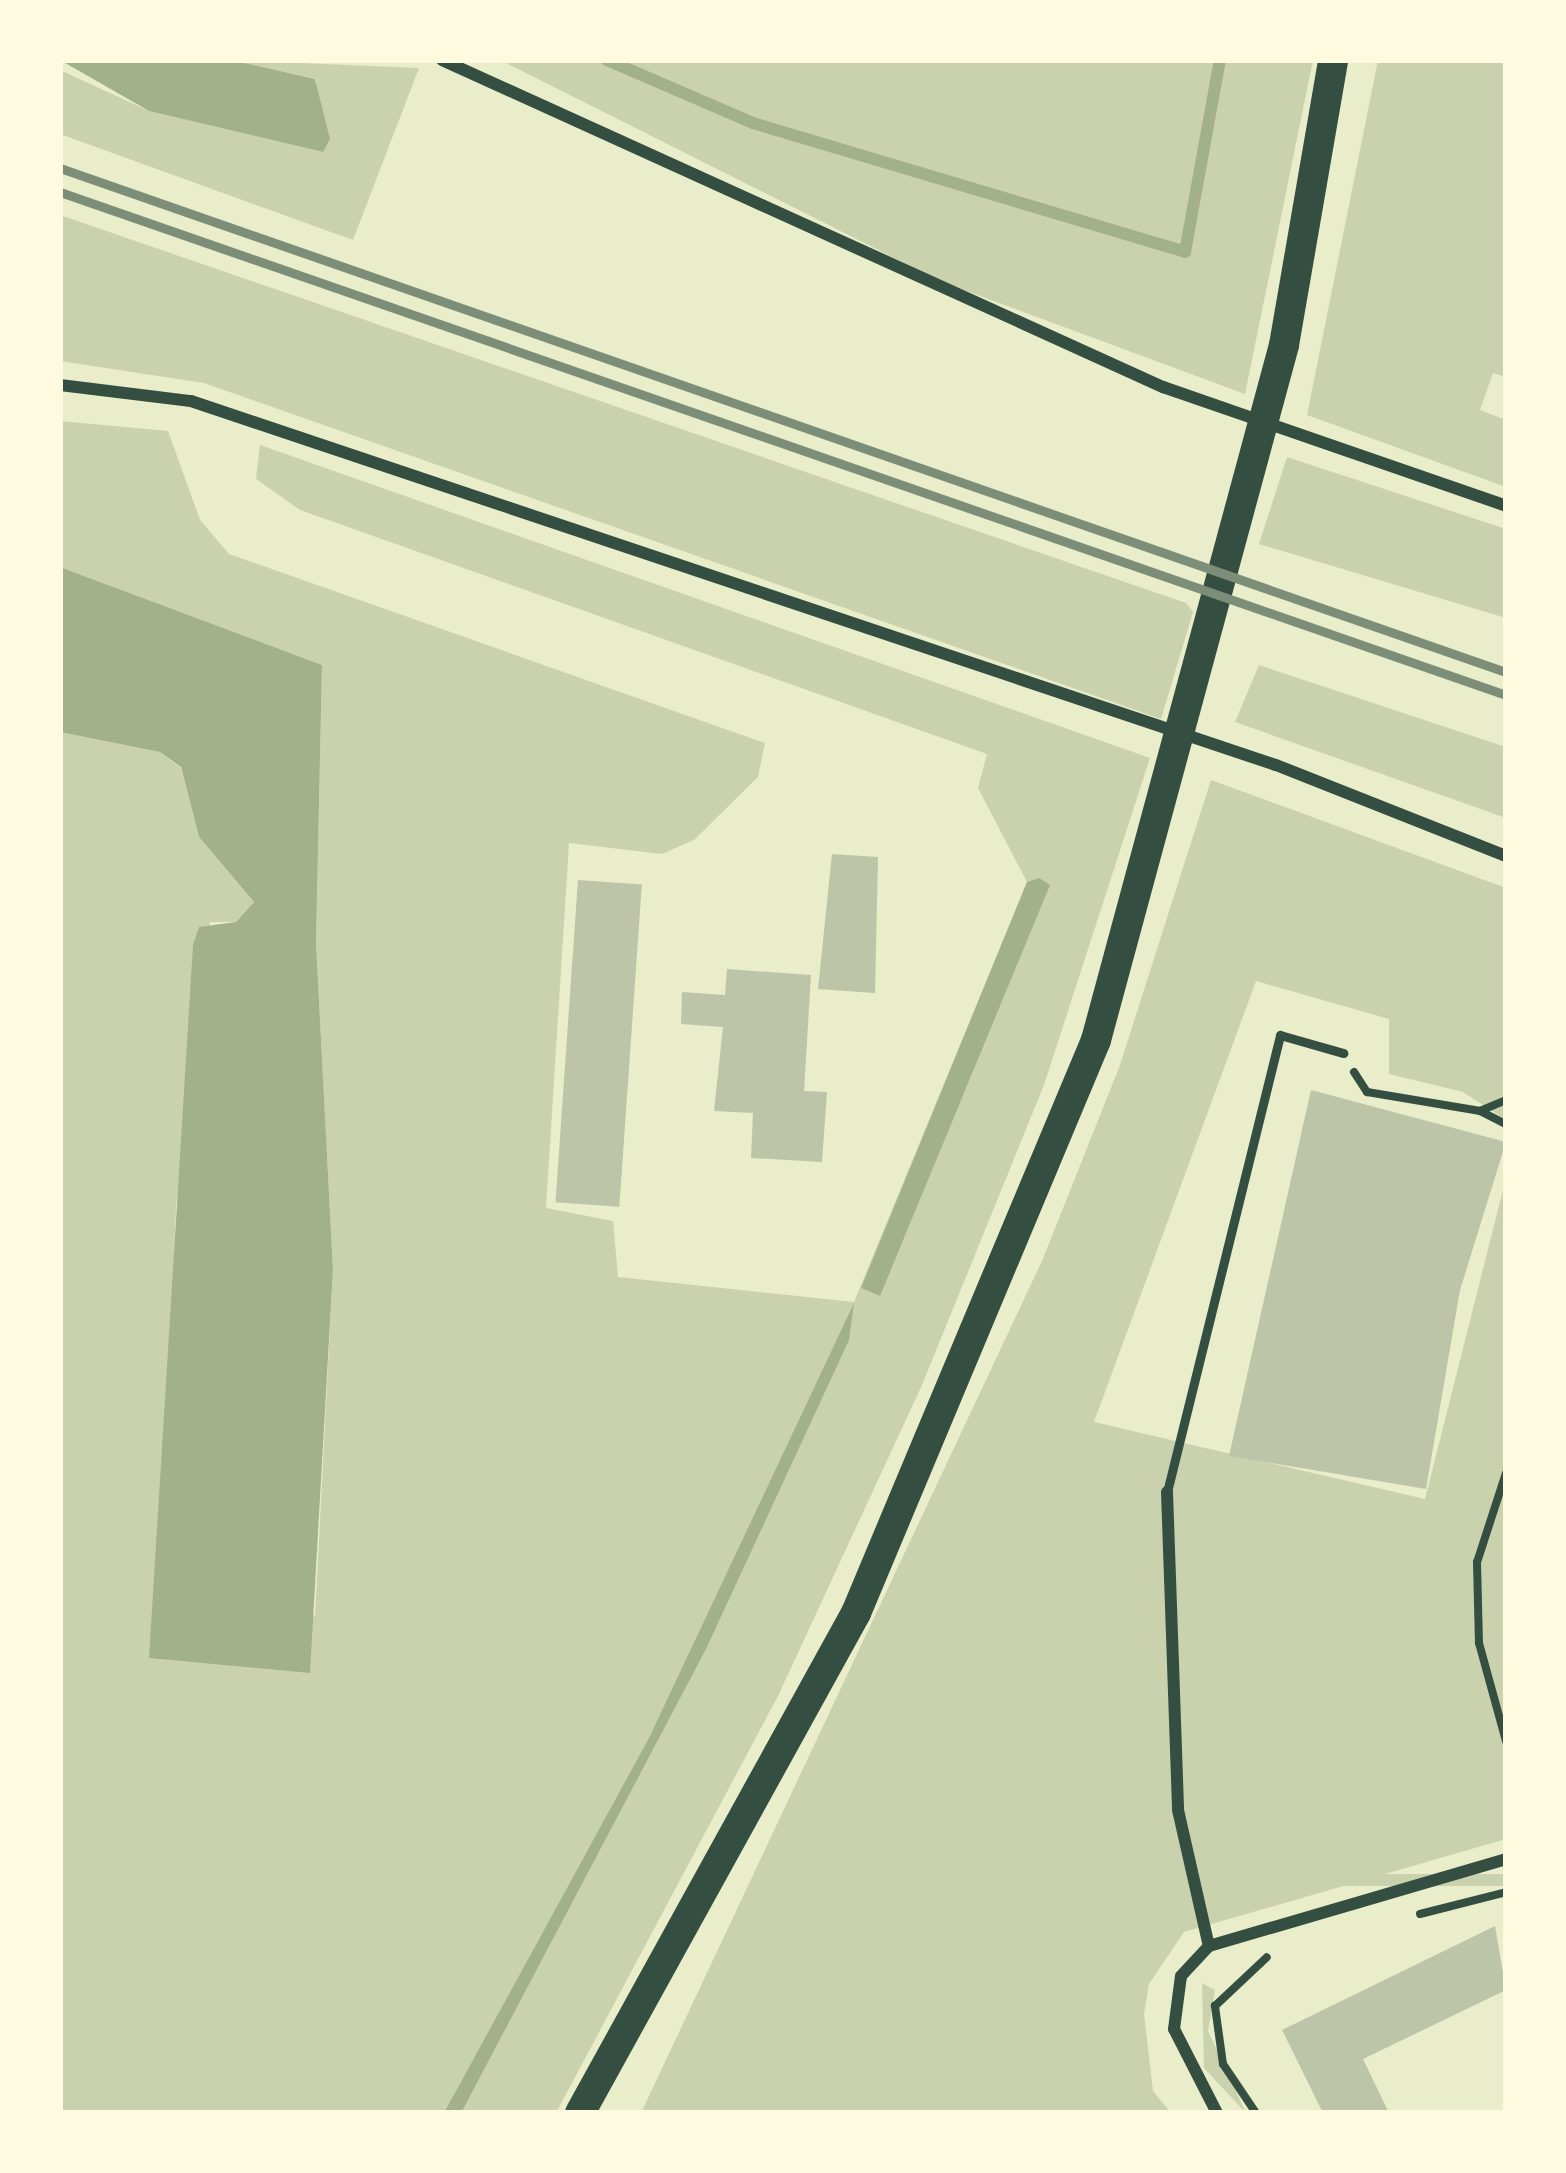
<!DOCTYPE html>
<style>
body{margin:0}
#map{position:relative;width:1566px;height:2173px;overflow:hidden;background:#e9edc9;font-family:Helvetica,sans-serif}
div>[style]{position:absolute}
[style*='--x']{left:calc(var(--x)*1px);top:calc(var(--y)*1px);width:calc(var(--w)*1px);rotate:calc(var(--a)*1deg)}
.green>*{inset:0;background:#cad2ad;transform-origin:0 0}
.water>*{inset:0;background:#a3b18a}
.stream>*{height:12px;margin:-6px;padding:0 6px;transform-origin:6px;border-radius:6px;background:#a3b18a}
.building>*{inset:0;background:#bcc5a7;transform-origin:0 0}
.path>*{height:8px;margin:-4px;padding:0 4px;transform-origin:4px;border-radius:4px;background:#344e41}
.service>*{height:9px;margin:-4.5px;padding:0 4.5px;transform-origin:4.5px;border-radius:4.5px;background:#344e41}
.minor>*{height:12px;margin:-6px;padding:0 6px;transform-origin:6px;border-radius:6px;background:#344e41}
.primary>*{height:30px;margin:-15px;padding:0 15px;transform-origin:15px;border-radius:15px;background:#344e41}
.rail>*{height:9px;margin:-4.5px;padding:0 4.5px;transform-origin:4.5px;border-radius:4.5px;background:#7c8e77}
span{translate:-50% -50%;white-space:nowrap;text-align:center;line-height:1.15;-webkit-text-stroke:10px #fefae0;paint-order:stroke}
.frame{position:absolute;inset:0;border:63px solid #fefae0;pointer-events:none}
</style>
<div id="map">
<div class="green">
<div style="clip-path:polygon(232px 60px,419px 68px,353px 240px,60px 134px,60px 70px,149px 111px,323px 152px,316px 79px)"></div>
<div style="clip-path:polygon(500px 60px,1313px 60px,1245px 394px,940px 281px)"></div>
<div style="clip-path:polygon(1378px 60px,1506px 60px,1506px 377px,1493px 373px,1480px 410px,1506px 420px,1506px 487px,1307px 415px)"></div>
<div style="clip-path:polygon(60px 215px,1186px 603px,1193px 612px,1161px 719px,204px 383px,60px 361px)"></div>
<div style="clip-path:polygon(60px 421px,168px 431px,200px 520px,229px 554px,765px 743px,758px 777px,694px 840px,662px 854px,569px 843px,546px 1208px,613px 1221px,618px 1277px,854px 1302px,1027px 882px,978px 788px,987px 754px,300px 510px,256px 479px,260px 445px,1150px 758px,1044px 1085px,922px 1385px,778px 1696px,556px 2113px,60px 2113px,60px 732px,160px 752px,181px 768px,199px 837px,254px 902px,236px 922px,210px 922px,176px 1206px,169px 1390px,315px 1617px,333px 1270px,316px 943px,322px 665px,60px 567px)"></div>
<div style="clip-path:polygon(1287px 457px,1506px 529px,1506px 618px,1259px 544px)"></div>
<div style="clip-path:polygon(1259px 665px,1506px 747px,1506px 818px,1235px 722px)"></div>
<div style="clip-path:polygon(1211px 780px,1506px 888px,1506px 1120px,1463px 1092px,1389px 1074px,1389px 1019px,1256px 981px,1094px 1422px,1425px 1499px,1506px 1178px,1506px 1839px,1184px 1932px,1149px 1984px,1144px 2014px,1153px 2091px,1171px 2113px,641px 2113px,1042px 1261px,1120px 1065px)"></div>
<div style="left:1506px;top:1874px;width:12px;height:289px;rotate:90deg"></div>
<div style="clip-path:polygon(1202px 1983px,1215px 1990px,1208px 2031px,1246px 2113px,1204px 2068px)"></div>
</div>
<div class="water">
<div style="clip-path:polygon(60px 60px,232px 60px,315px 79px,330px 139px,323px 152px,149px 111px)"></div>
<div style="clip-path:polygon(60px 567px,322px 665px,316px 943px,333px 1270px,310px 1673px,149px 1658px,193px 945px,199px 927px,236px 922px,254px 902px,199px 837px,181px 767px,160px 752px,60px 732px)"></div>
<div style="clip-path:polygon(1039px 878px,1050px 885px,880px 1296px,861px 1288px,1027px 882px)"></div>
<div style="clip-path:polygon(854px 1303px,849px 1340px,706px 1649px,461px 2113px,444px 2113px,649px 1738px)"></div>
</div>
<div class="stream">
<div style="--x:607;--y:60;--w:159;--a:23.3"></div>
<div style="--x:753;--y:123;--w:451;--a:16.6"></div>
<div style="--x:1185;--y:252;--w:195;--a:-79.7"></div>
</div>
<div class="building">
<div style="clip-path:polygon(832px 854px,878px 857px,875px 993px,818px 989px)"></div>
<div style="left:578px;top:880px;width:64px;height:323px;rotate:4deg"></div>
<div style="clip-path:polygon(727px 969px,811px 975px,804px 1091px,827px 1092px,822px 1162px,751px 1158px,753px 1113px,714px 1111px,723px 1027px,681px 1024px,682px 992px,725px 995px)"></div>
<div style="clip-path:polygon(1311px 1090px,1506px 1142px,1460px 1290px,1426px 1489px,1229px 1456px)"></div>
<div style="clip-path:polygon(1495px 1926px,1506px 1990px,1363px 2059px,1389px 2113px,1323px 2113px,1282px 2030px)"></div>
</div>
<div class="path">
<div style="--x:1354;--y:1072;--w:24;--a:57"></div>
<div style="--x:1367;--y:1092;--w:115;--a:9.5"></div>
<div style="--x:1480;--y:1111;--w:28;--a:-23"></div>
<div style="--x:1480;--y:1111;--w:29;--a:27"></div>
<div style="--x:1506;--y:1473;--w:94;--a:108"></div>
<div style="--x:1477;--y:1562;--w:81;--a:88.6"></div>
<div style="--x:1479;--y:1643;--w:102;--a:74.6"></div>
<div style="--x:1420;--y:1914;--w:89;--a:-14.3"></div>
<div style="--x:1256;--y:2113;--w:59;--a:-124"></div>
<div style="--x:1223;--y:2064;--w:59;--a:-97.9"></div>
<div style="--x:1215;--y:2006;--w:71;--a:-43.3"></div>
</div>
<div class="service">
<div style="--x:1167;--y:1492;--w:471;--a:-76.1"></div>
<div style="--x:1280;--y:1035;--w:66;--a:15.9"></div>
</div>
<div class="minor">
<div style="--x:442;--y:60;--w:792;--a:24.4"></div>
<div style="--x:1163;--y:387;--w:363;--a:19.1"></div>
<div style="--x:60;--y:385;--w:132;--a:7"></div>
<div style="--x:191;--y:401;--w:1144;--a:18.55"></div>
<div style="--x:1276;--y:765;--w:247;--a:21.6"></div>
<div style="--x:1167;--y:1492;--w:318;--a:88"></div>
<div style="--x:1178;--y:1810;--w:139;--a:77.2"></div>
<div style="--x:1217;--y:2113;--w:94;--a:-117.1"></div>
<div style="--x:1174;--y:2029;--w:53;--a:-82.5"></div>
<div style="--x:1181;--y:1976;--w:41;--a:-47"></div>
<div style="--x:1209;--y:1946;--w:309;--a:-16.3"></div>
</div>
<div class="primary">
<div style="--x:580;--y:2113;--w:571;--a:-61.1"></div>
<div style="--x:856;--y:1613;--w:621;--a:-67.27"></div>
<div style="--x:1096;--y:1040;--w:720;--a:-74.86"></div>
<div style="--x:1284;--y:345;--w:289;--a:-80.2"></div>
</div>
<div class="rail">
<div style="--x:60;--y:168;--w:1531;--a:19.22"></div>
<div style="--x:60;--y:192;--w:1531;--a:19.18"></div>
</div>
<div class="frame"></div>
</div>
